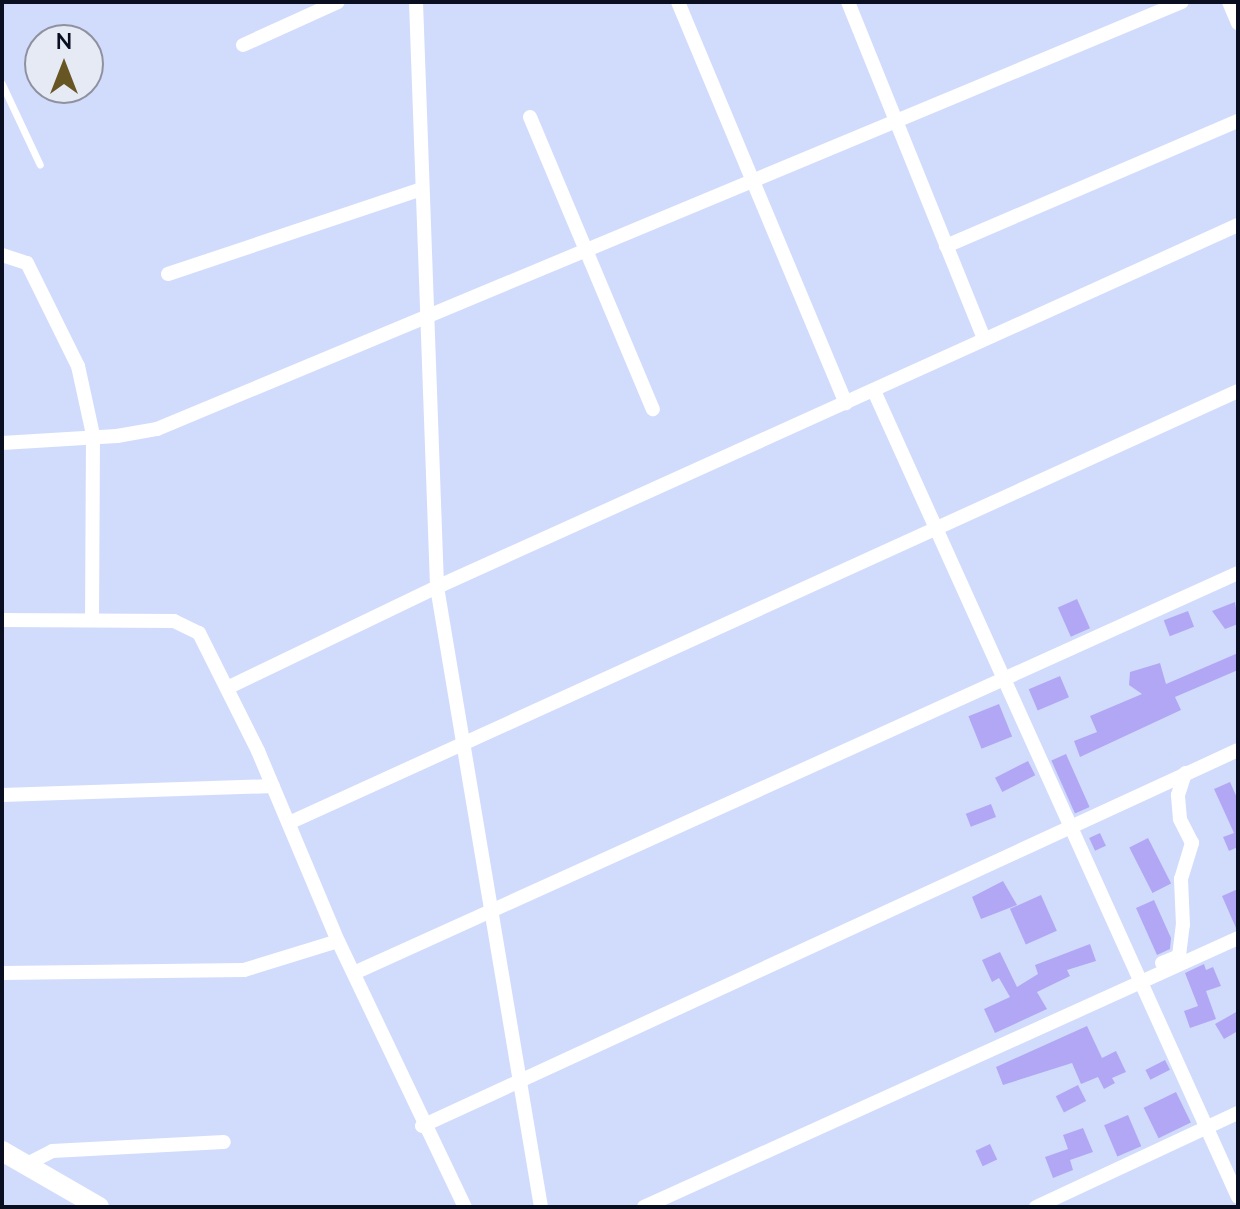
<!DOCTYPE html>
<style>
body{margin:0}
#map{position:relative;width:1240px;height:1209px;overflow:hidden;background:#d1dcfc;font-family:"Nunito Sans",sans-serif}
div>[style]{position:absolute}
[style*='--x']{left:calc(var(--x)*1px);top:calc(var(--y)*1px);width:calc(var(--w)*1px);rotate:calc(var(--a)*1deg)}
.building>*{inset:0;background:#b2a7f5;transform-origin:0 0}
.service>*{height:7px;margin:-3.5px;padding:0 3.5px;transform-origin:3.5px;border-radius:3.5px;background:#fff}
.minor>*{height:14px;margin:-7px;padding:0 7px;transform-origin:7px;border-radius:7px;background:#fff}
.secondary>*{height:20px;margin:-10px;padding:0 10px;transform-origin:10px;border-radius:10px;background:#fff}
span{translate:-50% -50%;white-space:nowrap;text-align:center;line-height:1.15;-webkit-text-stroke:6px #e6eaf5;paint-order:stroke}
.frame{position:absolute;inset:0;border:4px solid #090e20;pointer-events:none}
.north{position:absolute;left:24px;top:24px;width:80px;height:80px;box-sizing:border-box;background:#e6eaf5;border:2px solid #8e92a0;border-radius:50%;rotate:0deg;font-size:22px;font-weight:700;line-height:32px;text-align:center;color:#090e20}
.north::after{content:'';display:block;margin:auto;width:28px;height:36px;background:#675624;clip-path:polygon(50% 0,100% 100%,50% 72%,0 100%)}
</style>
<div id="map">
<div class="building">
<div style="left:1077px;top:599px;width:32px;height:21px;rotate:66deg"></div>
<div style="clip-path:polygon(1235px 602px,1238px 624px,1225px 629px,1212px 611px)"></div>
<div style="left:1188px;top:611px;width:17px;height:26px;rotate:69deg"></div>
<div style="clip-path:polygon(1238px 653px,1238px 670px,1175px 697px,1181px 710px,1080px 757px,1074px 741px,1097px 732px,1090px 716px,1142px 694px,1129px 685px,1130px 672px,1160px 663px,1166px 684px)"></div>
<div style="left:1060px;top:676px;width:23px;height:34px;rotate:67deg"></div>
<div style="left:999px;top:704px;width:35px;height:33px;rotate:68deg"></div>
<div style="left:1066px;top:754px;width:58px;height:16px;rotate:66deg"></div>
<div style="left:1028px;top:761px;width:16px;height:37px;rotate:63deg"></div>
<div style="clip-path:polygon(1230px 782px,1238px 800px,1238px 847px,1229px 851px,1223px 837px,1234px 833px,1214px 789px)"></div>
<div style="left:991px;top:804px;width:14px;height:27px;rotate:69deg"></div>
<div style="left:1100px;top:833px;width:14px;height:12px;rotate:65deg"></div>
<div style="left:1148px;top:838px;width:51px;height:21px;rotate:63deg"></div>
<div style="clip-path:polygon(1003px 881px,1017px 905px,981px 919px,972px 897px)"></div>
<div style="clip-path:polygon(1238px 889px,1238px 928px,1236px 928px,1222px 896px)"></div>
<div style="left:1041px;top:895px;width:39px;height:34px;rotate:66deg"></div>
<div style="clip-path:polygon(1154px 900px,1171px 938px,1170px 949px,1157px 955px,1136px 908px)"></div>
<div style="clip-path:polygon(1090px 944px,1096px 961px,1067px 970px,1070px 976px,1037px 992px,1047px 1009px,995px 1033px,984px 1009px,1010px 997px,999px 978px,992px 982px,982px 960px,1000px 952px,1017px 987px,1038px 974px,1035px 965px)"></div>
<div style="clip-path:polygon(1204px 964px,1206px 970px,1213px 967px,1221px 986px,1206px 991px,1216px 1019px,1190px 1028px,1184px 1011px,1198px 1006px,1185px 973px)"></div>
<div style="clip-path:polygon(1238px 1011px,1238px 1031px,1224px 1039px,1215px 1024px)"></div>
<div style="clip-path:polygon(1087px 1026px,1102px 1058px,1116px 1051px,1126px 1072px,1112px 1078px,1115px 1083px,1104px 1089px,1098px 1077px,1081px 1084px,1072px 1063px,1003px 1085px,996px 1067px)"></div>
<div style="left:1165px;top:1060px;width:11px;height:22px;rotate:63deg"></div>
<div style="left:1078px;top:1085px;width:18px;height:25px;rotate:63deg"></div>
<div style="left:1176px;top:1092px;width:34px;height:36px;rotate:64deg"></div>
<div style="left:1128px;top:1115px;width:34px;height:26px;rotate:67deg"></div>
<div style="clip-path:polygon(1083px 1128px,1093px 1152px,1070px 1160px,1073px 1170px,1053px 1178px,1045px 1157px,1068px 1149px,1063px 1135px)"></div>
<div style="left:990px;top:1144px;width:17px;height:16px;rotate:65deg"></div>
</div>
<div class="service">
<div style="--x:2;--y:84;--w:89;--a:64.9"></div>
</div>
<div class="minor">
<div style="--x:416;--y:2;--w:585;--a:87.94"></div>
<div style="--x:437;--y:587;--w:629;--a:80.48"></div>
<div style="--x:678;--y:2;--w:435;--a:67.3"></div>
<div style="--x:848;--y:2;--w:362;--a:68"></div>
<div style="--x:1229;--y:2;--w:23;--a:67"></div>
<div style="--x:243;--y:45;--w:104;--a:-24.4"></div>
<div style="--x:530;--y:117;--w:317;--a:67.2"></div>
<div style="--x:946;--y:246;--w:318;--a:-23.2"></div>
<div style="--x:2;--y:255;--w:26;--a:18"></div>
<div style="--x:27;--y:263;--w:115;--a:63.7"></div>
<div style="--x:78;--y:366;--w:71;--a:77.7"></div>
<div style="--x:93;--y:435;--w:184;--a:90.3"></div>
<div style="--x:168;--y:274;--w:268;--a:-18.5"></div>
<div style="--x:874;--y:391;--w:884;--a:65.7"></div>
<div style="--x:2;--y:443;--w:115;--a:-3.5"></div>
<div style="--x:117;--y:436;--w:41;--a:-9.9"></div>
<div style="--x:157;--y:429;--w:1110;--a:-22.62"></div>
<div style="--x:2;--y:620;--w:172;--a:0.3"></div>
<div style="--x:174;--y:621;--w:28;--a:26"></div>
<div style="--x:199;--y:633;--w:132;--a:63.4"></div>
<div style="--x:258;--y:751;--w:206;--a:67.2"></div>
<div style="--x:338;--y:941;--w:295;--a:64.5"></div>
<div style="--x:227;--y:688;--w:233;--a:-25.7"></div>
<div style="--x:437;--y:587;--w:879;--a:-24.32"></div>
<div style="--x:2;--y:795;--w:271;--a:-1.9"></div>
<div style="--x:291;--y:822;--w:1040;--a:-24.47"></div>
<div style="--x:1162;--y:963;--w:18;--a:-22"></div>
<div style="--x:1179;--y:956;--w:31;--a:-83"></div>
<div style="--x:1183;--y:925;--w:46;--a:-92.5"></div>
<div style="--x:1181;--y:879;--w:38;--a:-73"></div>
<div style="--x:1192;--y:843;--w:27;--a:-117"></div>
<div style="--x:1180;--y:819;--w:24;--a:-95"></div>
<div style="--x:1178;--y:795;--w:23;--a:-72"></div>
<div style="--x:2;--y:973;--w:242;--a:-0.7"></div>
<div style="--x:244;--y:970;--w:98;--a:-17.1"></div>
<div style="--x:354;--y:973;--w:970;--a:-24.35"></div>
<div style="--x:422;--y:1126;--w:898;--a:-24.74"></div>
<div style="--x:25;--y:1165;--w:30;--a:-27"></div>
<div style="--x:52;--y:1151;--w:172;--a:-3"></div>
<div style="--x:644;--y:1207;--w:652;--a:-24.36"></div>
<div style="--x:1036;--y:1207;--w:223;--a:-25"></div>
</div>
<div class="secondary">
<div style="--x:2;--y:1151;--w:112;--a:30"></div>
</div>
<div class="frame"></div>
<div class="north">N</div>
</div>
